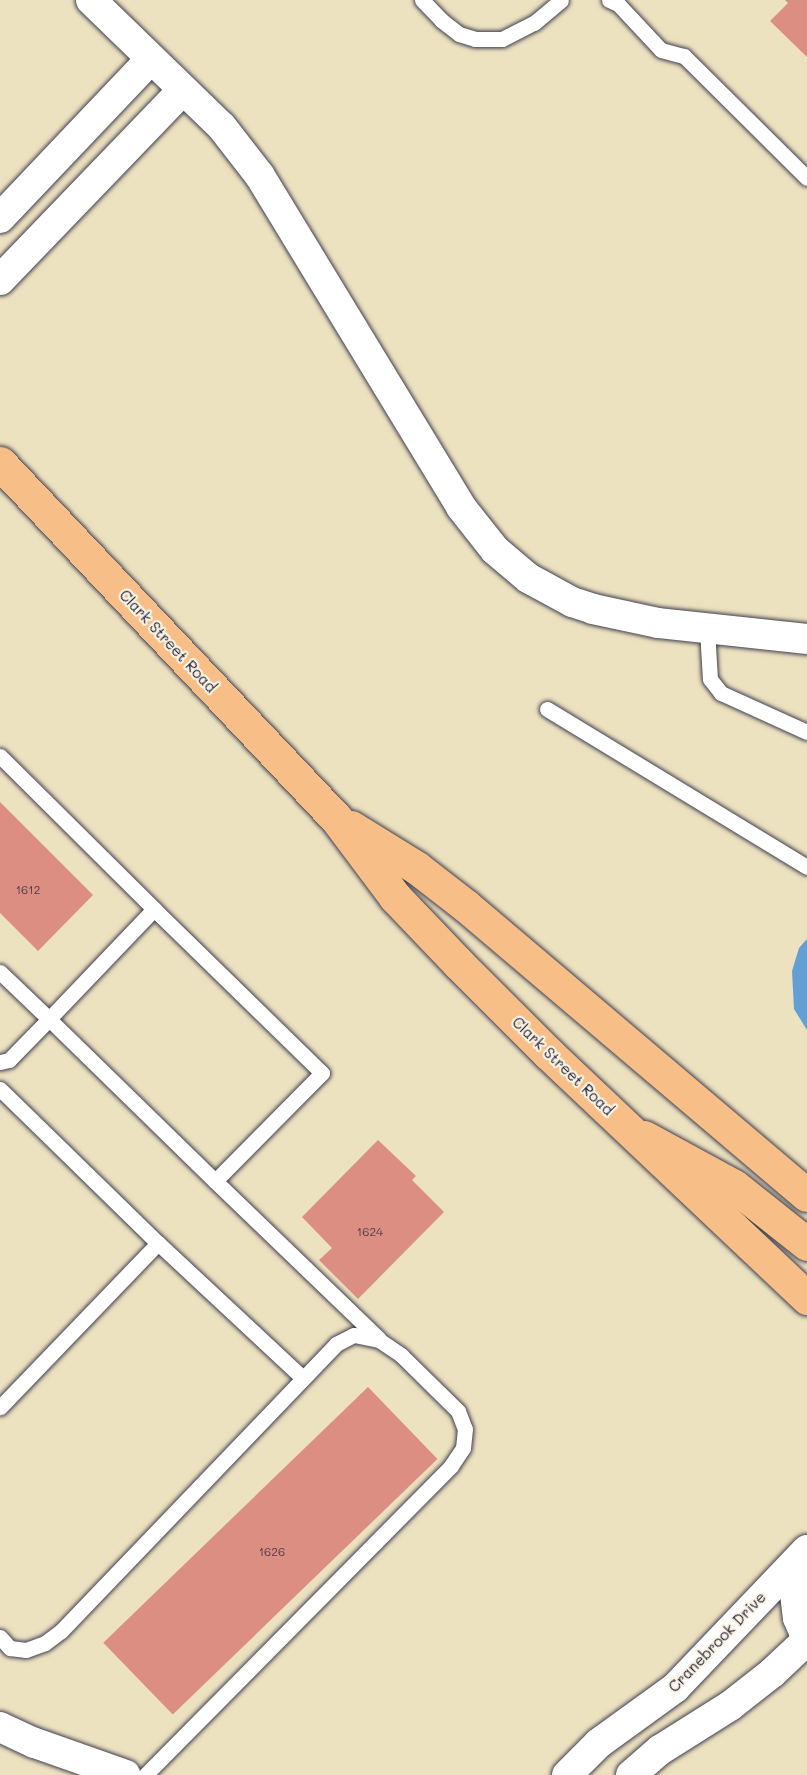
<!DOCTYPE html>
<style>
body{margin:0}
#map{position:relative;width:807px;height:1775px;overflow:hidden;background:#ede2c0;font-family:Mali,sans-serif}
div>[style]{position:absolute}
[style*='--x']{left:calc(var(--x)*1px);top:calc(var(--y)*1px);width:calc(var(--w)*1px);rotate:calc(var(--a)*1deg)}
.water>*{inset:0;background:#649fd4}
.building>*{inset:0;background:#dc8e83;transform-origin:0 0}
.roads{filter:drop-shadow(0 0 2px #403f4f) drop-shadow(0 0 2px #403f4f)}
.lane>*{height:15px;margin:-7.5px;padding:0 7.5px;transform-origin:7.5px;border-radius:7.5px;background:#fff}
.street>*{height:30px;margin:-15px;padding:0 15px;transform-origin:15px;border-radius:15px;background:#fff}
.primary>*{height:33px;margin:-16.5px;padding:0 16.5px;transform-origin:16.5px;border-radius:16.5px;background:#f7be87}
.highway>*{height:33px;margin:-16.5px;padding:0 16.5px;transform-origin:16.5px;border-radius:16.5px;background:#f7be87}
span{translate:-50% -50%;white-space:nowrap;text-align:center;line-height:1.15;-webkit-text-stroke:4.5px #fcf5e5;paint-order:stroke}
.number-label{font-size:12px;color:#503d4d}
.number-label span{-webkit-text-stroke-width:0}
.street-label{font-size:15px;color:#22223b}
</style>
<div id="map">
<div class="water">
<div style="clip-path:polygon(807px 939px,807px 1030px,794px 1009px,792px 971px,799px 948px)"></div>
</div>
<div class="building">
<div style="clip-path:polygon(785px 0,807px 0,807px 57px,770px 21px,788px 3px)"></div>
<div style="clip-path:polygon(0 802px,93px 895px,38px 951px,0 913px)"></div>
<div style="clip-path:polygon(378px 1140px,416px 1176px,412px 1180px,444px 1212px,358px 1299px,319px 1260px,332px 1248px,302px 1217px)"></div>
<div style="left:368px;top:1387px;width:100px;height:368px;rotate:46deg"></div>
</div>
<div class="roads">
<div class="lane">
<div style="--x:422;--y:0;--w:28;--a:46"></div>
<div style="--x:441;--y:20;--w:23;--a:38"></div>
<div style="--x:459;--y:34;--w:17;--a:17"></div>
<div style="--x:475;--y:39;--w:27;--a:0"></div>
<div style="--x:502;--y:39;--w:36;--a:-27"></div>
<div style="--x:534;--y:23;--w:35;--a:-40"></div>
<div style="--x:609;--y:0;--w:10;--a:24"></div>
<div style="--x:618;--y:4;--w:63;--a:46.9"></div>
<div style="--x:661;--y:50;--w:24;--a:15"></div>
<div style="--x:684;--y:56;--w:173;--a:44.8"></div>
<div style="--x:707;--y:629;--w:50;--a:86.6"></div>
<div style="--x:710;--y:679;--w:18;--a:52"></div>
<div style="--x:721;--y:693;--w:94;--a:24.4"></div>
<div style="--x:547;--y:709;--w:304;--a:31.3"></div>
<div style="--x:0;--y:756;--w:217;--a:44.8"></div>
<div style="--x:0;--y:972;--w:68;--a:43.8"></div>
<div style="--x:49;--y:1019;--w:232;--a:44.3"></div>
<div style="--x:215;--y:1181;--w:152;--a:-45.3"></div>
<div style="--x:322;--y:1073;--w:235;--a:-135.7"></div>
<div style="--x:154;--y:909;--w:152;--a:133.7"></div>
<div style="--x:49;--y:1019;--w:57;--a:134.3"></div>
<div style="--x:9;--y:1060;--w:9;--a:167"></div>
<div style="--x:0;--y:1089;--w:221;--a:44.3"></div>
<div style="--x:158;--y:1243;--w:228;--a:133.9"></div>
<div style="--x:215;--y:1181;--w:228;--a:43.9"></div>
<div style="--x:158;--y:1243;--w:198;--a:43"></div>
<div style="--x:0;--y:1637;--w:15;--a:48"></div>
<div style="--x:10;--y:1648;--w:16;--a:7"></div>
<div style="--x:26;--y:1650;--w:20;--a:-20"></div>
<div style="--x:45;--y:1643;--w:20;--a:-37"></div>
<div style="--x:61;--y:1631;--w:397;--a:-46.2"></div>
<div style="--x:336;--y:1344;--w:20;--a:-27"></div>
<div style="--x:354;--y:1335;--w:25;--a:11"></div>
<div style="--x:379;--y:1340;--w:27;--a:34"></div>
<div style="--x:401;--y:1355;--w:80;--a:44.5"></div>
<div style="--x:458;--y:1411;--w:19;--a:69"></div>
<div style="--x:465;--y:1429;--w:19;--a:96"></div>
<div style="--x:463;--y:1448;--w:22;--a:124"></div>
<div style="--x:451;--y:1466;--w:435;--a:134.7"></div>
</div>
<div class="street">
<div style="--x:91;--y:0;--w:182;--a:44.1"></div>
<div style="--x:222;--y:127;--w:62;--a:52.2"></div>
<div style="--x:260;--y:176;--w:387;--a:58.7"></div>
<div style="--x:461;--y:507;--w:55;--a:51.7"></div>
<div style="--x:495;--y:550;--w:43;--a:40.3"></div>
<div style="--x:528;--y:578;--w:50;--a:28.6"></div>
<div style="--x:572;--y:602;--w:22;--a:18"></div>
<div style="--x:593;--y:609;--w:66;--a:12.2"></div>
<div style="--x:658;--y:623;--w:150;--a:6.1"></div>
<div style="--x:0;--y:218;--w:219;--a:-46.5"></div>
<div style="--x:0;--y:280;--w:264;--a:-46.1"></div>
<div style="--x:807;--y:1561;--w:35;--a:110"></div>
<div style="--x:795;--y:1594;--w:24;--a:83"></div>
<div style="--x:798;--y:1618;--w:23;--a:67"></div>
<div style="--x:0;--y:1727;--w:38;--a:25"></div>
<div style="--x:35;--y:1743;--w:96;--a:19.4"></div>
<div style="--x:567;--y:1775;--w:45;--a:-45"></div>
<div style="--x:599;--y:1743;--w:94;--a:-35.9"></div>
<div style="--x:675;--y:1688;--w:191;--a:-46.3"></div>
<div style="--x:631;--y:1775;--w:38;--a:-41"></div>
<div style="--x:660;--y:1750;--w:83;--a:-32.2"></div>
<div style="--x:730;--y:1706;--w:53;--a:-38.2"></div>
<div style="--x:772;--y:1673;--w:48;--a:-43.3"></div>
</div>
<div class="primary">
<div style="--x:644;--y:1137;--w:102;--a:28.6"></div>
<div style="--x:734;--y:1186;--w:93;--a:38.5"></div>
</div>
<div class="highway">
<div style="--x:0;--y:463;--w:489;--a:46.6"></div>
<div style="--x:336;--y:818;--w:99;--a:53.2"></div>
<div style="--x:395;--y:897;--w:93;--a:46.3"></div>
<div style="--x:459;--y:964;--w:126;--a:45"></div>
<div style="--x:548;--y:1053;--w:357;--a:43.4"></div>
<div style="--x:351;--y:827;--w:78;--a:31.8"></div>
<div style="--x:417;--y:868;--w:62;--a:37.8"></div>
<div style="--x:466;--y:906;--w:447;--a:40.3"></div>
</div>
</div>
<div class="number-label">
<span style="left:28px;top:890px">1612</span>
<span style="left:370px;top:1232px">1624</span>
<span style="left:272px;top:1552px">1626</span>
</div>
<div class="street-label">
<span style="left:168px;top:641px;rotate:47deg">Clark Street Road</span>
<span style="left:563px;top:1066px;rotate:44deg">Clark Street Road</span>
<span style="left:717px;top:1642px;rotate:-46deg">Cranebrook Drive</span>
</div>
</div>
